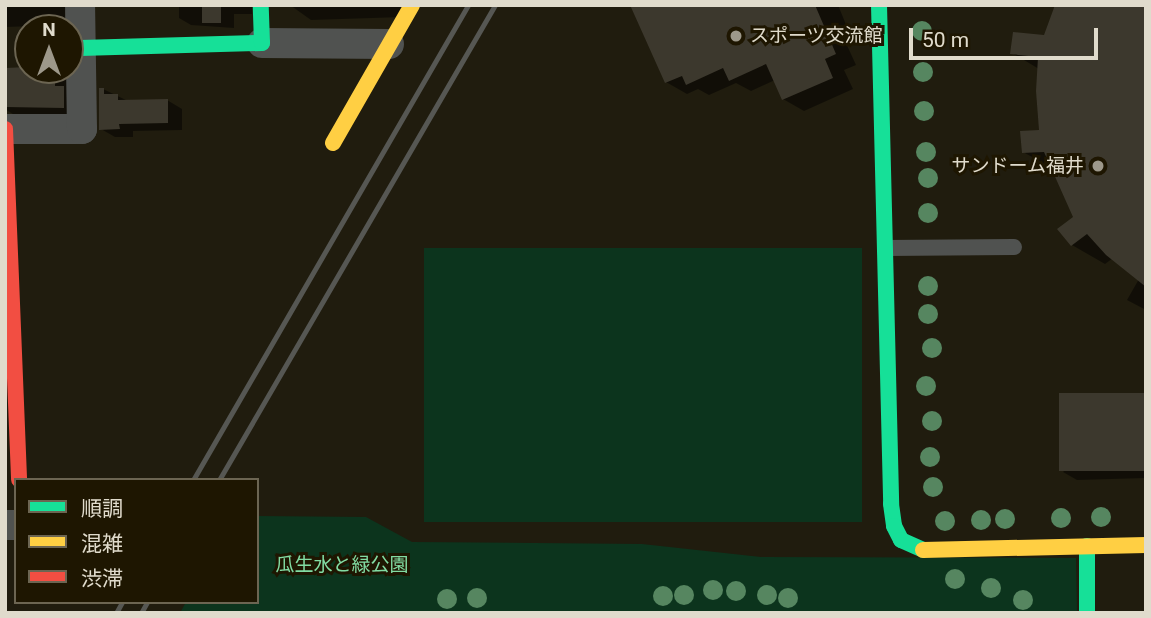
<!DOCTYPE html>
<meta charset="utf-8">
<style>
body{margin:0}
#map{position:relative;width:1151px;height:618px;overflow:hidden;background:#201c0e;font-family:Roboto,"Noto Sans JP",sans-serif}
div>[style]{position:absolute}
[style*='--x']{left:calc(var(--x)*1px);top:calc(var(--y)*1px);width:calc(var(--w)*1px);rotate:calc(var(--a)*1deg)}
.green>*{inset:0;background:#0c341d;transform-origin:0 0}
.shadow>*{inset:0;background:#0007}
.building>*{inset:0;background:#3c382d;transform-origin:0 0}
.lane>*{height:16px;margin:-8px;padding:0 8px;transform-origin:8px;border-radius:8px;background:#505250}
.street>*{height:30px;margin:-15px;padding:0 15px;transform-origin:15px;border-radius:15px;background:#505250}
.fast>*{height:16px;margin:-8px;padding:0 8px;transform-origin:8px;border-radius:8px;background:#16e098}
.slow>*{height:16px;margin:-8px;padding:0 8px;transform-origin:8px;border-radius:8px;background:#ffcf43}
.jam>*{height:16px;margin:-8px;padding:0 8px;transform-origin:8px;border-radius:8px;background:#f24e42}
.rail>*{height:5px;margin:-2.5px;padding:0 2.5px;transform-origin:2.5px;border-radius:2.5px;background:#565753}
.trees>*{width:20px;height:20px;margin:-10px;border-radius:50%;background:#568660}
.dots>*{width:19px;height:19px;translate:-50% -50%;box-sizing:border-box;border:4px solid #1e1601;border-radius:50%}
span{translate:-50% -50%;white-space:nowrap;text-align:center;line-height:1.15;-webkit-text-stroke:6px #1e1601;paint-order:stroke}
.poi-label{font-size:19px;color:#e0dbcc}
.left{translate:0 -50%;text-align:left}
.right{translate:-100% -50%;text-align:right}
.park-label{font-size:19px;color:#82dca3}
.frame{position:absolute;inset:0;border:7px solid #e0dbcc;pointer-events:none}
.legend{position:absolute;left:14px;top:478px;width:245px;height:126px;box-sizing:border-box;background:#1e1601;border:2px solid #6c6552;margin:0;padding:9px 12px;list-style:none;font-size:21px;color:#e0dbcc}
.legend li{display:flex;align-items:center;gap:14px;height:35px}
.legend b{width:35px;border:2px solid #6c6552}
.north{position:absolute;left:14px;top:14px;width:70px;height:70px;box-sizing:border-box;background:#1e1601;border:2px solid #6c6552;border-radius:50%;rotate:0deg;font-size:19px;font-weight:700;line-height:28px;text-align:center;color:#e0dbcc}
.north::after{content:'';display:block;margin:auto;width:24px;height:32px;background:#9d988a;clip-path:polygon(50% 0,100% 100%,50% 72%,0 100%)}
.scale{position:absolute;left:909px;top:28px;width:189px;height:32px;box-sizing:border-box;border:4px solid #e0dbcc;border-top:0;padding-left:9px;font-size:21px;line-height:24px;white-space:nowrap;color:#e0dbcc;-webkit-text-stroke:5px #1e1601;paint-order:stroke}
</style>
<div id="map">
<div class="green">
<div style="left:862px;top:248px;width:274px;height:438px;rotate:90deg"></div>
<div style="clip-path:polygon(257px 516px,366px 517px,412px 542px,642px 544px,761px 557px,1076px 558px,1077px 613px,180px 613px,186px 602px,257px 602px)"></div>
</div>
<div class="shadow">
<div style="clip-path:polygon(5px 5px,76px 5px,77px 9px,65px 10px,65px 25px,5px 27px)"></div>
<div style="clip-path:polygon(179px 5px,253px 5px,252px 14px,234px 14px,234px 28px,191px 25px,179px 18px)"></div>
<div style="clip-path:polygon(290px 5px,402px 5px,403px 17px,311px 20px)"></div>
<div style="clip-path:polygon(632px 5px,838px 5px,847px 27px,840px 30px,856px 65px,844px 70px,853px 89px,804px 111px,783px 99px,775px 80px,751px 91px,736px 83px,709px 95px,698px 89px,687px 94px,666px 82px)"></div>
<div style="clip-path:polygon(1146px 5px,1146px 310px,1127px 300px,1139px 279px,1113px 258px,1105px 264px,1072px 245px,1075px 217px,1054px 169px,1023px 152px,1041px 132px,1039px 69px,1012px 53px,1045px 37px)"></div>
<div style="clip-path:polygon(5px 70px,57px 70px,69px 77px,78px 115px,16px 116px,5px 109px)"></div>
<div style="clip-path:polygon(103px 89px,128px 101px,167px 100px,182px 109px,182px 130px,133px 131px,133px 137px,115px 137px,101px 129px)"></div>
<div style="clip-path:polygon(1146px 394px,1146px 478px,1077px 480px,1063px 472px)"></div>
</div>
<div class="building">
<div style="left:202px;top:5px;width:19px;height:18px"></div>
<div style="clip-path:polygon(630px 5px,815px 5px,836px 54px,825px 59px,833px 78px,782px 100px,766px 64px,729px 81px,723px 68px,686px 85px,682px 76px,665px 83px)"></div>
<div style="clip-path:polygon(1055px 5px,1146px 5px,1146px 287px,1106px 255px,1087px 234px,1071px 246px,1057px 229px,1073px 217px,1044px 152px,1022px 153px,1020px 131px,1039px 130px,1036px 91px,1038px 57px,1010px 54px,1013px 32px,1044px 35px)"></div>
<div style="clip-path:polygon(28px 67px,28px 70px,55px 70px,55px 86px,64px 86px,64px 108px,5px 107px,5px 68px)"></div>
<div style="clip-path:polygon(99px 88px,104px 88px,104px 94px,118px 94px,118px 100px,168px 99px,168px 123px,119px 124px,120px 129px,99px 130px)"></div>
<div style="left:1146px;top:393px;width:78px;height:87px;rotate:90deg"></div>
</div>
<div class="lane">
<div style="--x:885;--y:248;--w:129;--a:-0.4"></div>
</div>
<div class="street">
<div style="--x:262;--y:43;--w:127;--a:0.5"></div>
<div style="--x:6;--y:129;--w:76;--a:0"></div>
<div style="--x:82;--y:129;--w:124;--a:-90.9"></div>
<div style="--x:5;--y:525;--w:11;--a:0"></div>
</div>
<div class="fast">
<div style="--x:879;--y:5;--w:499;--a:88.6"></div>
<div style="--x:891;--y:504;--w:22;--a:82"></div>
<div style="--x:894;--y:526;--w:16;--a:63"></div>
<div style="--x:901;--y:540;--w:24;--a:24"></div>
<div style="--x:80;--y:48;--w:182;--a:-1.6"></div>
<div style="--x:262;--y:43;--w:38;--a:-92"></div>
<div style="--x:1087;--y:546;--w:67;--a:90"></div>
</div>
<div class="slow">
<div style="--x:333;--y:143;--w:159;--a:-60.2"></div>
<div style="--x:923;--y:550;--w:223;--a:-1.3"></div>
</div>
<div class="jam">
<div style="--x:5;--y:129;--w:351;--a:87.7"></div>
</div>
<div class="rail">
<div style="--x:193;--y:480;--w:549;--a:-59.93"></div>
<div style="--x:219;--y:480;--w:549;--a:-59.84"></div>
<div style="--x:116;--y:613;--w:13;--a:-61"></div>
<div style="--x:141;--y:613;--w:13;--a:-61"></div>
</div>
<div class="trees">
<div style="left:922px;top:31px"></div>
<div style="left:923px;top:72px"></div>
<div style="left:924px;top:111px"></div>
<div style="left:926px;top:152px"></div>
<div style="left:928px;top:178px"></div>
<div style="left:928px;top:213px"></div>
<div style="left:928px;top:286px"></div>
<div style="left:928px;top:314px"></div>
<div style="left:932px;top:348px"></div>
<div style="left:926px;top:386px"></div>
<div style="left:932px;top:421px"></div>
<div style="left:930px;top:457px"></div>
<div style="left:933px;top:487px"></div>
<div style="left:1101px;top:517px"></div>
<div style="left:1061px;top:518px"></div>
<div style="left:1005px;top:519px"></div>
<div style="left:981px;top:520px"></div>
<div style="left:945px;top:521px"></div>
<div style="left:955px;top:579px"></div>
<div style="left:991px;top:588px"></div>
<div style="left:713px;top:590px"></div>
<div style="left:736px;top:591px"></div>
<div style="left:684px;top:595px"></div>
<div style="left:767px;top:595px"></div>
<div style="left:663px;top:596px"></div>
<div style="left:477px;top:598px"></div>
<div style="left:788px;top:598px"></div>
<div style="left:447px;top:599px"></div>
<div style="left:1023px;top:600px"></div>
</div>
<div class="dots">
<div style="left:736px;top:36px;background:#9d988a"></div>
<div style="left:1098px;top:166px;background:#9d988a"></div>
</div>
<div class="poi-label">
<span class="left" style="left:750px;top:36px">スポーツ交流館</span>
<span class="right" style="left:1084px;top:166px">サンドーム福井</span>
</div>
<div class="park-label">
<span style="left:342px;top:565px">瓜生水と緑公園</span>
</div>
<div class="frame"></div>
<ul class="legend">
<li><b style="height:9px;background:#16e098"></b>順調</li>
<li><b style="height:9px;background:#ffcf43"></b>混雑</li>
<li><b style="height:9px;background:#f24e42"></b>渋滞</li>
</ul>
<div class="north">N</div>
<div class="scale">50 m</div>
</div>
